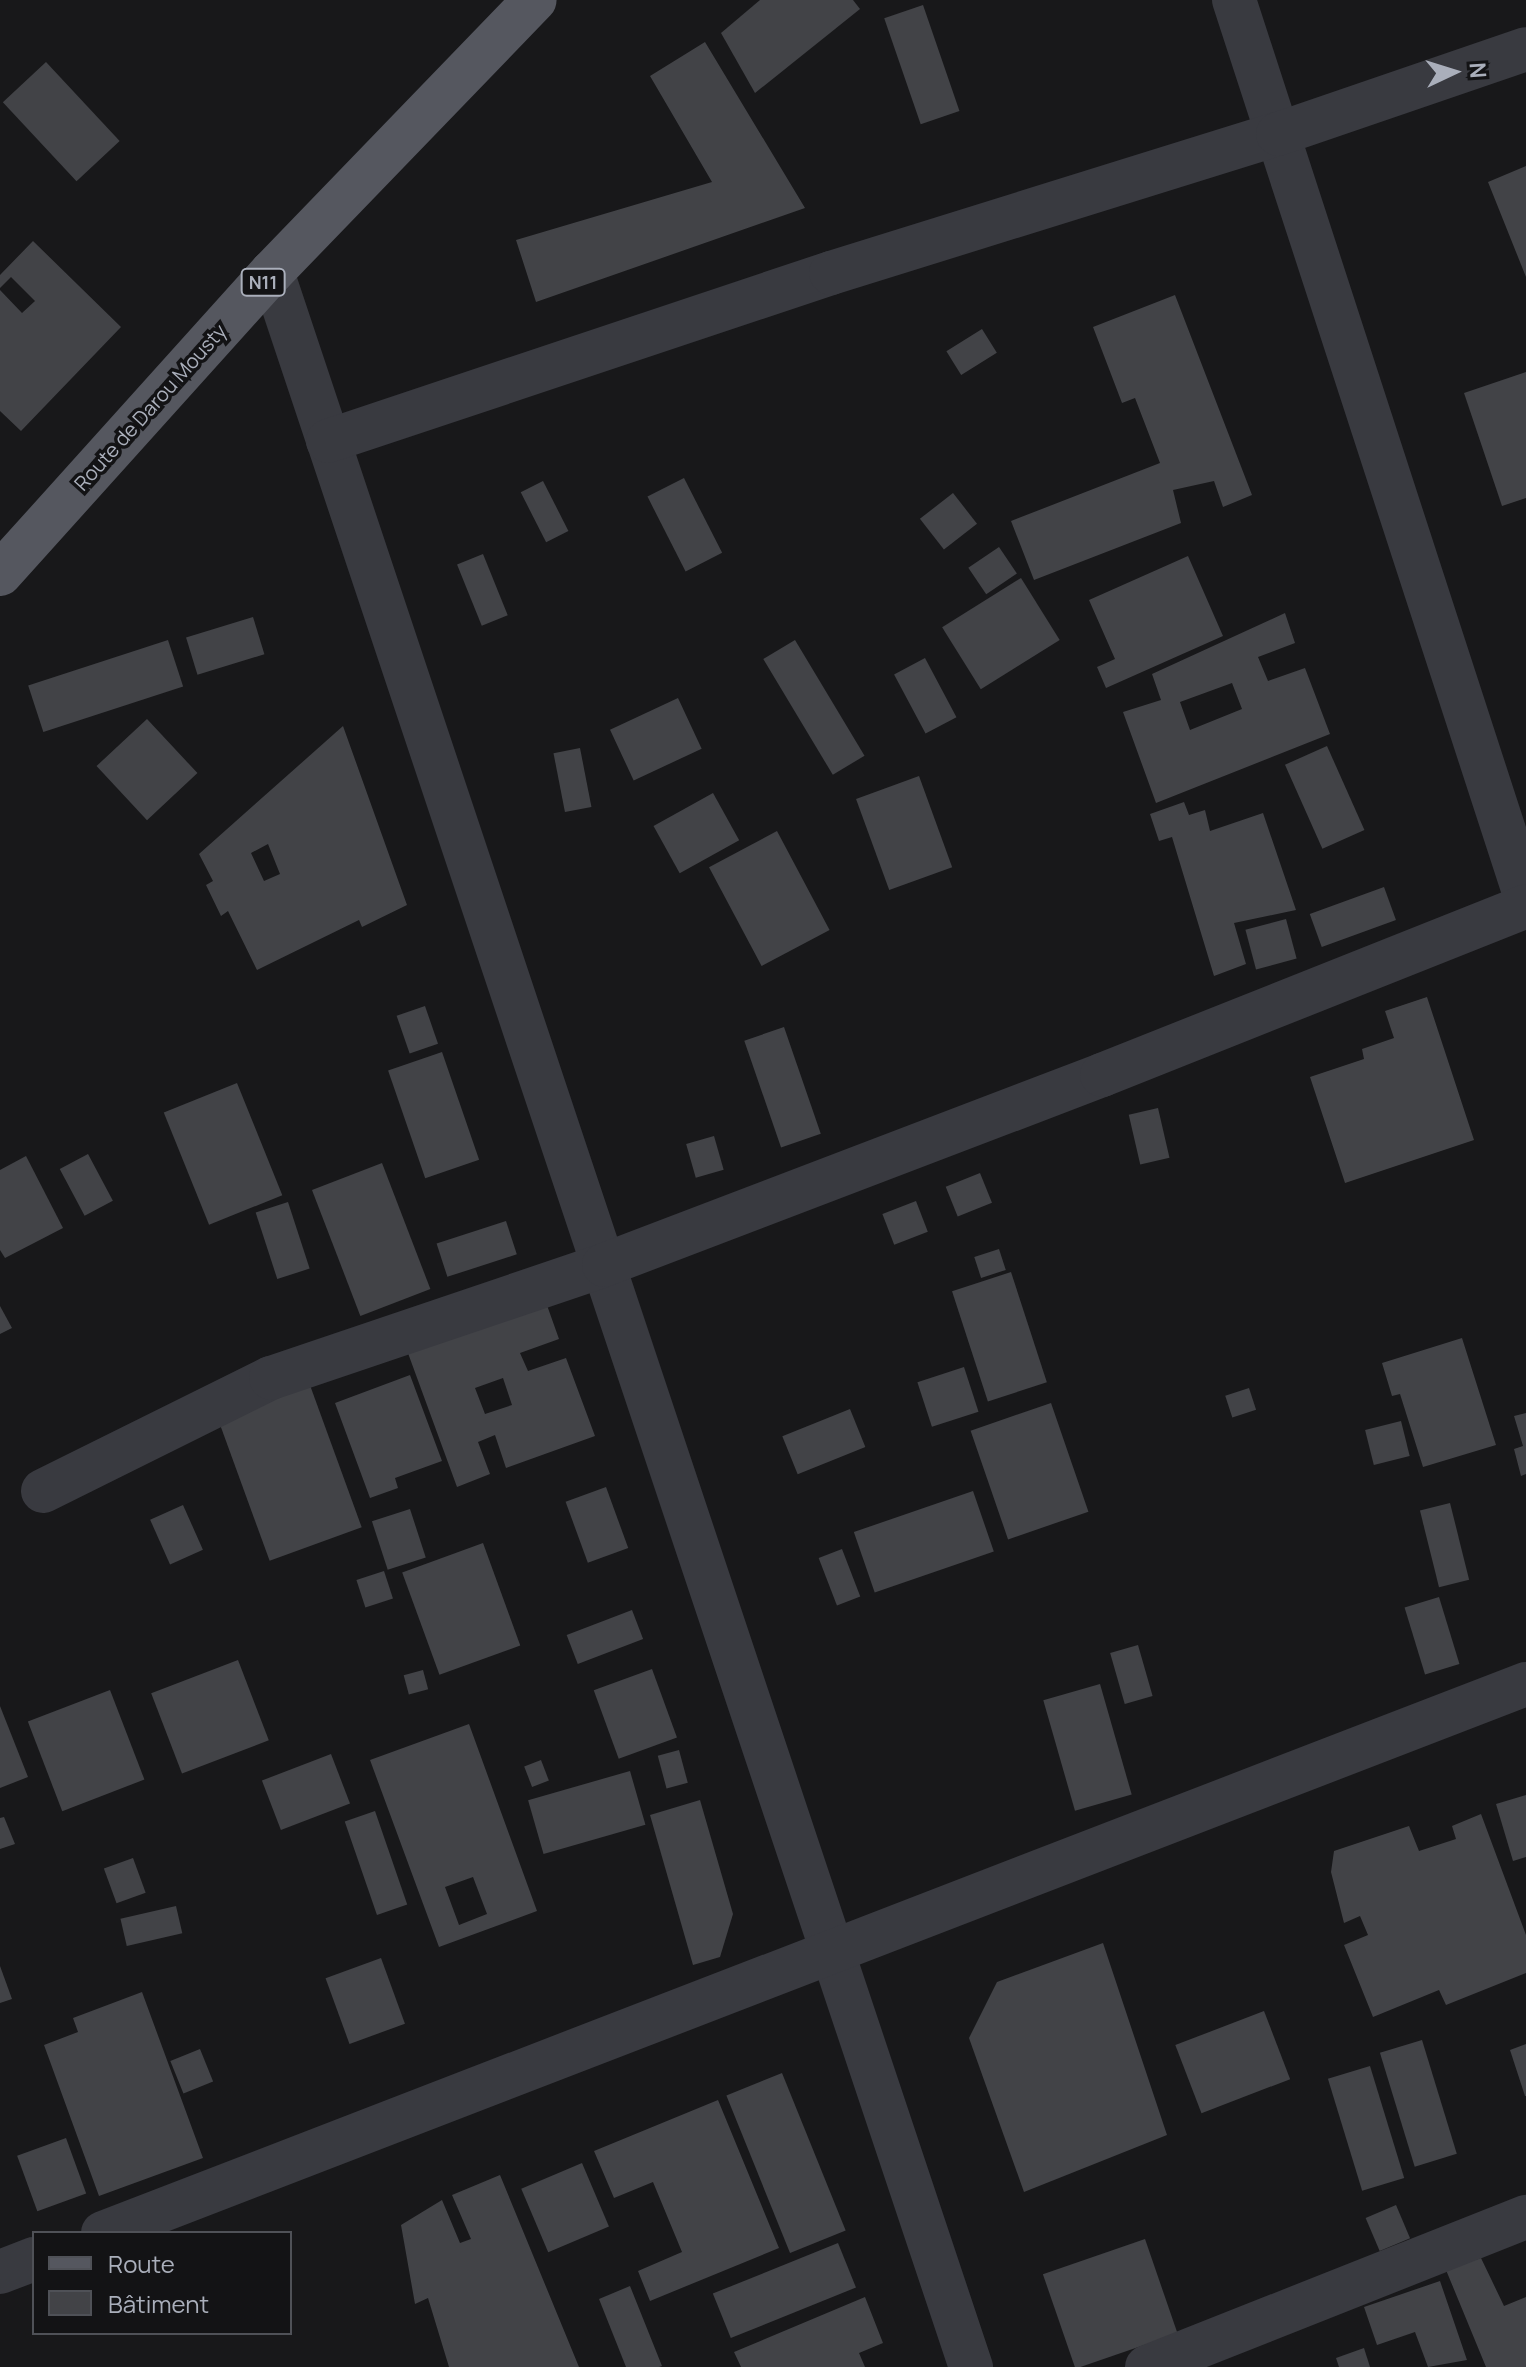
<!DOCTYPE html>
<meta charset="utf-8">
<style>
body{margin:0}
#map{position:relative;width:1526px;height:2367px;overflow:hidden;background:#18181a;font-family:Manrope,sans-serif}
div>[style]{position:absolute}
[style*='--x']{left:calc(var(--x)*1px);top:calc(var(--y)*1px);width:calc(var(--w)*1px);rotate:calc(var(--a)*1deg)}
.building>*{inset:0;background:#424347;transform-origin:0 0}
.minor>*{height:44px;margin:-22px;padding:0 22px;transform-origin:22px;border-radius:22px;background:#393a40}
.primary>*{height:44px;margin:-22px;padding:0 22px;transform-origin:22px;border-radius:22px;background:#55575f}
span{translate:-50% -50%;white-space:nowrap;text-align:center;line-height:1.15;-webkit-text-stroke:7px #131315;paint-order:stroke}
.shield-label span{padding:2px 6px;background:#131315;border:2px solid;border-radius:6px;-webkit-text-stroke-width:0}
.shield-label{font-size:18px;color:#aaafbb;font-weight:700}
.street-label{font-size:20px;color:#aaafbb}
.legend{position:absolute;left:32px;top:2231px;width:260px;height:104px;box-sizing:border-box;background:#131315;border:2px solid #4f5157;margin:0;padding:10px 14px;list-style:none;font-size:24px;color:#aaafbb}
.legend li{display:flex;align-items:center;gap:16px;height:40px}
.legend b{width:40px;border:2px solid #4f5157}
.north{position:absolute;left:1414px;top:32px;width:80px;height:80px;-webkit-text-stroke:6px #131315;paint-order:stroke;rotate:86deg;font-size:22px;font-weight:700;line-height:32px;text-align:center;color:#aaafbb}
.north::after{content:'';display:block;margin:auto;width:28px;height:36px;background:#aaafbb;clip-path:polygon(50% 0,100% 100%,50% 72%,0 100%)}
</style>
<div id="map">
<div class="building">
<div style="clip-path:polygon(760px 0,853px 0,860px 9px,755px 93px,721px 33px)"></div>
<div style="left:923px;top:5px;width:112px;height:41px;rotate:71deg"></div>
<div style="clip-path:polygon(705px 42px,805px 208px,536px 302px,516px 240px,712px 182px,650px 76px)"></div>
<div style="left:46px;top:62px;width:108px;height:59px;rotate:47deg"></div>
<div style="clip-path:polygon(1526px 166px,1526px 277px,1488px 182px)"></div>
<div style="clip-path:polygon(33px 241px,121px 327px,21px 431px,0 411px,0 290px,22px 313px,35px 301px,11px 277px,0 288px,0 275px)"></div>
<div style="clip-path:polygon(1175px 295px,1252px 495px,1223px 507px,1214px 481px,1173px 490px,1181px 523px,1034px 580px,1011px 521px,1160px 463px,1135px 398px,1122px 403px,1093px 327px)"></div>
<div style="left:982px;top:329px;width:28px;height:42px;rotate:58deg"></div>
<div style="clip-path:polygon(1526px 372px,1526px 498px,1502px 506px,1464px 393px)"></div>
<div style="left:684px;top:478px;width:84px;height:41px;rotate:63deg"></div>
<div style="left:543px;top:481px;width:56px;height:25px;rotate:63deg"></div>
<div style="left:953px;top:493px;width:39px;height:42px;rotate:52deg"></div>
<div style="left:999px;top:547px;width:32px;height:37px;rotate:56deg"></div>
<div style="left:483px;top:554px;width:66px;height:28px;rotate:68deg"></div>
<div style="clip-path:polygon(1188px 556px,1223px 636px,1106px 688px,1097px 667px,1115px 659px,1089px 600px)"></div>
<div style="left:1021px;top:578px;width:73px;height:93px;rotate:58deg"></div>
<div style="clip-path:polygon(evenodd,1285px 613px,1295px 643px,1258px 657px,1268px 681px,1305px 668px,1330px 734px,1156px 803px,1123px 712px,1161px 700px,1152px 674px,1285px 613px,1232px 683px,1242px 709px,1190px 730px,1180px 702px,1232px 683px)"></div>
<div style="left:253px;top:617px;width:39px;height:70px;rotate:73deg"></div>
<div style="left:168px;top:640px;width:49px;height:147px;rotate:72deg"></div>
<div style="left:795px;top:640px;width:135px;height:37px;rotate:59deg"></div>
<div style="left:925px;top:658px;width:67px;height:35px;rotate:62deg"></div>
<div style="left:678px;top:698px;width:56px;height:75px;rotate:65deg"></div>
<div style="left:147px;top:719px;width:74px;height:69px;rotate:47deg"></div>
<div style="clip-path:polygon(evenodd,343px 726px,407px 905px,362px 927px,359px 920px,257px 970px,228px 911px,221px 916px,206px 885px,213px 881px,199px 854px,343px 726px,268px 844px,280px 874px,264px 881px,251px 853px,268px 844px)"></div>
<div style="left:1327px;top:746px;width:92px;height:46px;rotate:66deg"></div>
<div style="left:580px;top:748px;width:60px;height:27px;rotate:79deg"></div>
<div style="left:919px;top:776px;width:97px;height:67px;rotate:70deg"></div>
<div style="left:713px;top:793px;width:54px;height:68px;rotate:61deg"></div>
<div style="clip-path:polygon(1184px 802px,1189px 815px,1205px 810px,1210px 831px,1263px 813px,1296px 910px,1234px 923px,1246px 964px,1214px 976px,1172px 837px,1159px 841px,1150px 814px)"></div>
<div style="left:777px;top:831px;width:112px;height:77px;rotate:62deg"></div>
<div style="left:1384px;top:887px;width:35px;height:79px;rotate:70deg"></div>
<div style="left:1286px;top:919px;width:41px;height:42px;rotate:75deg"></div>
<div style="clip-path:polygon(1427px 997px,1474px 1140px,1345px 1183px,1310px 1077px,1364px 1059px,1362px 1049px,1394px 1038px,1385px 1011px)"></div>
<div style="left:425px;top:1006px;width:40px;height:30px;rotate:71deg"></div>
<div style="left:784px;top:1027px;width:113px;height:42px;rotate:71deg"></div>
<div style="left:442px;top:1052px;width:114px;height:57px;rotate:71deg"></div>
<div style="left:237px;top:1083px;width:121px;height:79px;rotate:68deg"></div>
<div style="left:1158px;top:1108px;width:51px;height:30px;rotate:77deg"></div>
<div style="left:714px;top:1136px;width:35px;height:29px;rotate:74deg"></div>
<div style="left:88px;top:1154px;width:53px;height:32px;rotate:62deg"></div>
<div style="clip-path:polygon(26px 1156px,63px 1228px,5px 1258px,0 1250px,0 1170px)"></div>
<div style="left:382px;top:1163px;width:135px;height:75px;rotate:69deg"></div>
<div style="left:980px;top:1173px;width:32px;height:37px;rotate:68deg"></div>
<div style="left:916px;top:1201px;width:33px;height:36px;rotate:69deg"></div>
<div style="left:288px;top:1202px;width:70px;height:34px;rotate:72deg"></div>
<div style="left:506px;top:1221px;width:35px;height:73px;rotate:72deg"></div>
<div style="left:999px;top:1249px;width:22px;height:26px;rotate:72deg"></div>
<div style="left:1011px;top:1272px;width:116px;height:62px;rotate:72deg"></div>
<div style="clip-path:polygon(evenodd,543px 1294px,559px 1339px,520px 1353px,528px 1371px,566px 1358px,595px 1436px,506px 1468px,495px 1435px,478px 1442px,490px 1474px,457px 1487px,405px 1345px,543px 1294px,503px 1378px,512px 1405px,485px 1414px,475px 1388px,503px 1378px)"></div>
<div style="clip-path:polygon(0 1306px,12px 1328px,0 1334px)"></div>
<div style="clip-path:polygon(1462px 1338px,1496px 1445px,1423px 1467px,1400px 1394px,1392px 1396px,1382px 1363px)"></div>
<div style="left:964px;top:1367px;width:47px;height:49px;rotate:72deg"></div>
<div style="clip-path:polygon(410px 1375px,442px 1461px,395px 1478px,398px 1488px,370px 1498px,335px 1403px)"></div>
<div style="left:307px;top:1377px;width:160px;height:98px;rotate:70deg"></div>
<div style="left:1249px;top:1388px;width:23px;height:25px;rotate:72deg"></div>
<div style="left:1051px;top:1403px;width:115px;height:85px;rotate:71deg"></div>
<div style="left:850px;top:1409px;width:41px;height:73px;rotate:68deg"></div>
<div style="clip-path:polygon(1526px 1413px,1526px 1474px,1521px 1476px,1514px 1449px,1523px 1446px,1514px 1416px)"></div>
<div style="left:1401px;top:1421px;width:36px;height:37px;rotate:76deg"></div>
<div style="left:606px;top:1487px;width:65px;height:43px;rotate:70deg"></div>
<div style="left:973px;top:1491px;width:64px;height:126px;rotate:71deg"></div>
<div style="left:1450px;top:1503px;width:79px;height:31px;rotate:76deg"></div>
<div style="left:183px;top:1505px;width:49px;height:36px;rotate:66deg"></div>
<div style="left:410px;top:1509px;width:51px;height:40px;rotate:72deg"></div>
<div style="left:483px;top:1543px;width:109px;height:86px;rotate:70deg"></div>
<div style="left:842px;top:1549px;width:51px;height:25px;rotate:69deg"></div>
<div style="left:384px;top:1571px;width:29px;height:29px;rotate:72deg"></div>
<div style="left:1439px;top:1597px;width:70px;height:36px;rotate:73deg"></div>
<div style="left:632px;top:1610px;width:31px;height:70px;rotate:69deg"></div>
<div style="left:1138px;top:1645px;width:53px;height:29px;rotate:74deg"></div>
<div style="left:238px;top:1660px;width:86px;height:93px;rotate:69deg"></div>
<div style="left:652px;top:1669px;width:73px;height:62px;rotate:70deg"></div>
<div style="left:423px;top:1670px;width:20px;height:20px;rotate:75deg"></div>
<div style="left:1100px;top:1684px;width:115px;height:59px;rotate:74deg"></div>
<div style="left:110px;top:1690px;width:96px;height:88px;rotate:69deg"></div>
<div style="clip-path:polygon(0 1706px,28px 1777px,0 1788px)"></div>
<div style="clip-path:polygon(evenodd,469px 1724px,537px 1911px,439px 1947px,370px 1760px,469px 1724px,473px 1877px,487px 1914px,459px 1925px,445px 1887px,473px 1877px)"></div>
<div style="left:679px;top:1750px;width:34px;height:22px;rotate:75deg"></div>
<div style="left:331px;top:1754px;width:53px;height:74px;rotate:69deg"></div>
<div style="left:541px;top:1760px;width:22px;height:18px;rotate:69deg"></div>
<div style="left:630px;top:1771px;width:56px;height:106px;rotate:74deg"></div>
<div style="clip-path:polygon(1526px 1795px,1526px 1857px,1513px 1861px,1496px 1804px)"></div>
<div style="clip-path:polygon(700px 1800px,733px 1914px,720px 1957px,693px 1965px,650px 1815px)"></div>
<div style="left:375px;top:1811px;width:99px;height:32px;rotate:71deg"></div>
<div style="clip-path:polygon(1481px 1814px,1526px 1935px,1526px 1973px,1446px 2005px,1439px 1990px,1373px 2017px,1344px 1945px,1368px 1935px,1360px 1916px,1344px 1923px,1331px 1872px,1334px 1851px,1409px 1826px,1419px 1851px,1456px 1839px,1452px 1826px)"></div>
<div style="clip-path:polygon(4px 1817px,15px 1844px,0 1849px,0 1818px)"></div>
<div style="left:133px;top:1858px;width:37px;height:31px;rotate:70deg"></div>
<div style="left:176px;top:1906px;width:28px;height:57px;rotate:77deg"></div>
<div style="clip-path:polygon(1103px 1943px,1167px 2135px,1024px 2192px,969px 2038px,997px 1982px)"></div>
<div style="left:381px;top:1958px;width:70px;height:59px;rotate:70deg"></div>
<div style="clip-path:polygon(0 1966px,12px 1999px,0 2003px)"></div>
<div style="clip-path:polygon(142px 1992px,203px 2158px,99px 2196px,44px 2045px,78px 2032px,73px 2018px)"></div>
<div style="left:1264px;top:2011px;width:73px;height:95px;rotate:69deg"></div>
<div style="left:1422px;top:2040px;width:119px;height:44px;rotate:73deg"></div>
<div style="clip-path:polygon(1526px 2044px,1526px 2096px,1525px 2096px,1510px 2050px)"></div>
<div style="left:200px;top:2049px;width:35px;height:32px;rotate:68deg"></div>
<div style="left:1370px;top:2066px;width:117px;height:44px;rotate:73deg"></div>
<div style="left:782px;top:2073px;width:170px;height:60px;rotate:68deg"></div>
<div style="clip-path:polygon(718px 2100px,779px 2248px,650px 2301px,638px 2271px,682px 2252px,653px 2182px,614px 2198px,594px 2151px)"></div>
<div style="left:66px;top:2138px;width:59px;height:52px;rotate:70deg"></div>
<div style="left:582px;top:2163px;width:69px;height:66px;rotate:67deg"></div>
<div style="clip-path:polygon(500px 2175px,579px 2367px,449px 2367px,428px 2298px,415px 2304px,401px 2225px,442px 2200px,460px 2243px,471px 2239px,452px 2195px)"></div>
<div style="left:1396px;top:2205px;width:36px;height:33px;rotate:67deg"></div>
<div style="left:1145px;top:2239px;width:100px;height:108px;rotate:71deg"></div>
<div style="left:838px;top:2243px;width:48px;height:135px;rotate:68deg"></div>
<div style="clip-path:polygon(1481px 2258px,1504px 2306px,1526px 2297px,1526px 2367px,1486px 2367px,1446px 2270px)"></div>
<div style="clip-path:polygon(1440px 2281px,1467px 2360px,1428px 2367px,1415px 2332px,1377px 2345px,1364px 2307px)"></div>
<div style="clip-path:polygon(630px 2286px,662px 2366px,659px 2367px,626px 2367px,599px 2299px)"></div>
<div style="clip-path:polygon(865px 2297px,883px 2343px,859px 2353px,865px 2367px,741px 2367px,734px 2352px)"></div>
<div style="clip-path:polygon(1364px 2348px,1370px 2367px,1339px 2367px,1336px 2358px)"></div>
</div>
<div class="minor">
<div style="--x:1234;--y:0;--w:944;--a:71.99"></div>
<div style="--x:272;--y:272;--w:2209;--a:71.55"></div>
<div style="--x:328;--y:441;--w:530;--a:-18.47"></div>
<div style="--x:831;--y:273;--w:468;--a:-17.3"></div>
<div style="--x:1278;--y:134;--w:262;--a:-18.9"></div>
<div style="--x:43;--y:1491;--w:254;--a:-26.4"></div>
<div style="--x:271;--y:1378;--w:352;--a:-18.7"></div>
<div style="--x:604;--y:1265;--w:533;--a:-20.88"></div>
<div style="--x:1102;--y:1075;--w:456;--a:-21.7"></div>
<div style="--x:103;--y:2233;--w:1525;--a:-21.1"></div>
<div style="--x:0;--y:2272;--w:36;--a:-21"></div>
<div style="--x:1147;--y:2367;--w:408;--a:-21.6"></div>
</div>
<div class="primary">
<div style="--x:0;--y:574;--w:406;--a:-48"></div>
<div style="--x:272;--y:272;--w:378;--a:-46"></div>
</div>
<div class="shield-label">
<span style="left:263px;top:282px">N11</span>
</div>
<div class="street-label">
<span style="left:150px;top:407px;rotate:-48deg">Route de Darou Mousty</span>
</div>
<ul class="legend">
<li><b style="height:10px;background:#55575f"></b>Route</li>
<li><b style="height:22px;background:#424347"></b>Bâtiment</li>
</ul>
<div class="north">N</div>
</div>
